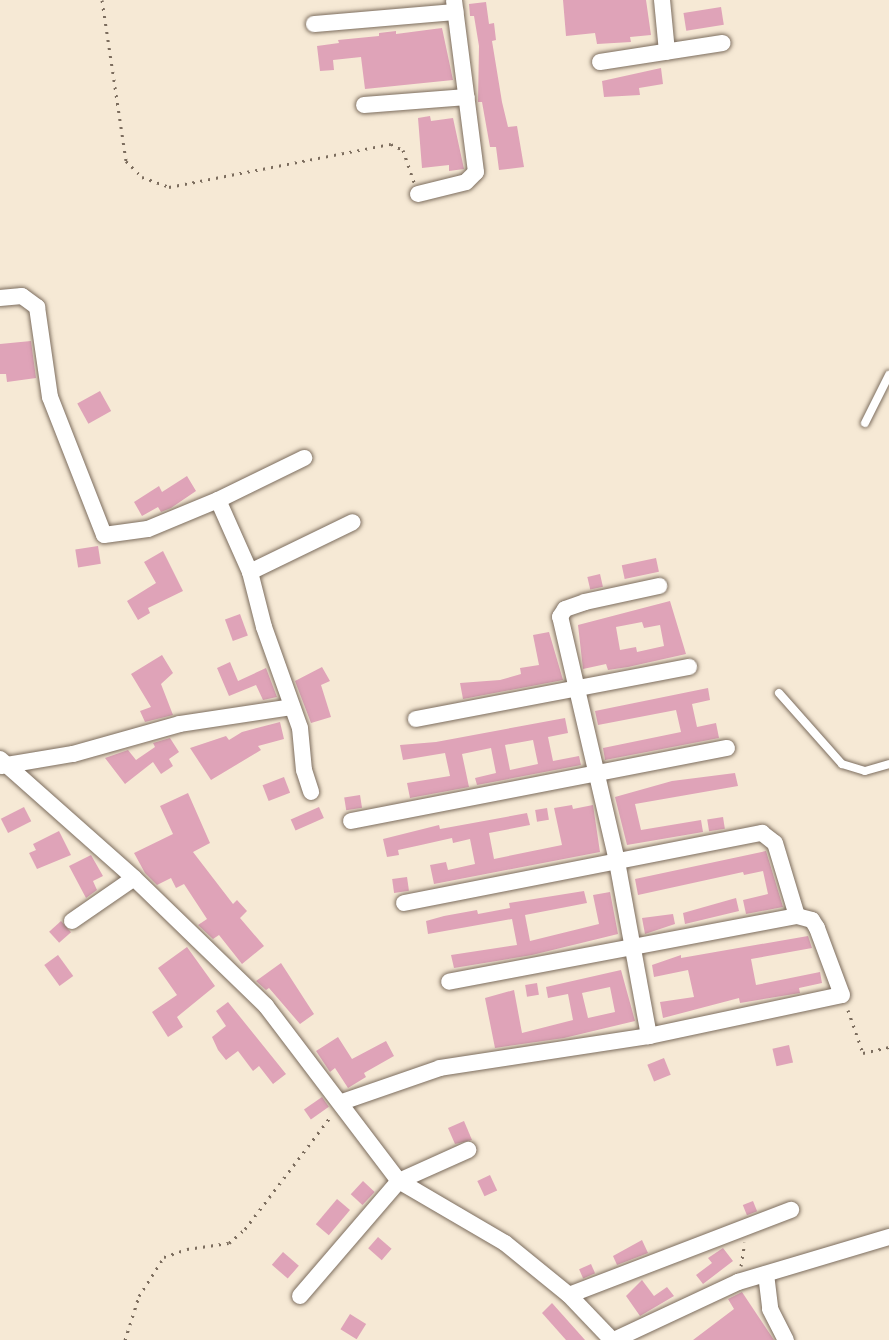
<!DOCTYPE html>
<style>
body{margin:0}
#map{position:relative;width:889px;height:1340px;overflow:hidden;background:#f6e9d5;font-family:"IM FELL DW Pica",serif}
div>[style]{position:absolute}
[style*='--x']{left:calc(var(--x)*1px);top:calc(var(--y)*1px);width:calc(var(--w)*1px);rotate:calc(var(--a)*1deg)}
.building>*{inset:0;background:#dfa3b8;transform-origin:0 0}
.path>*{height:3px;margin-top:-1.5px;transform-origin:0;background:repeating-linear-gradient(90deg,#7c6d5e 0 2px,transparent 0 8px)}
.roads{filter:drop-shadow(0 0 2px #7c6d5e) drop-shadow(0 0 2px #7c6d5e)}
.service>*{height:8px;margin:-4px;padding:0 4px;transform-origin:4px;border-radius:4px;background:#fff}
.minor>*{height:16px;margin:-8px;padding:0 8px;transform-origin:8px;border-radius:8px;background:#fff}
span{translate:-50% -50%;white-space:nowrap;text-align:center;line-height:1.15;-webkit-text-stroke:6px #fdfcf7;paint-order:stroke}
</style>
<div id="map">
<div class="building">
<div style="clip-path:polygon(563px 0,646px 0,651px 35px,630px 37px,631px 42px,597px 44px,595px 33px,566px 36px)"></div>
<div style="clip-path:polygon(486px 2px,489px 24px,494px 23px,496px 40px,492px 41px,502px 102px,508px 127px,517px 126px,524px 167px,499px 170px,496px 147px,490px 147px,482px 102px,478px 102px,479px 46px,474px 16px,470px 16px,469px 4px)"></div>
<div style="left:721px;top:7px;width:18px;height:38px;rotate:81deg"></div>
<div style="clip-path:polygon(442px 28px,453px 80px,365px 89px,361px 57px,333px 60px,334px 70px,320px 71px,317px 46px,339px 43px,338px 40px,379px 36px,379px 33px,396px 31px,396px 34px)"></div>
<div style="clip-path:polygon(661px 68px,663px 84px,639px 88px,640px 95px,604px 97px,602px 81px)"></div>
<div style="clip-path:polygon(430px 116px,431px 121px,453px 118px,464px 169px,449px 171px,449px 165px,422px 168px,418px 118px)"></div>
<div style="clip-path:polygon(31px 341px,36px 378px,7px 382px,6px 374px,0 374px,0 344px)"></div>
<div style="left:100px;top:391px;width:23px;height:26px;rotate:61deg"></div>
<div style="clip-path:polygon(187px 476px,196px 491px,171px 508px,161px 512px,158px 507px,142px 516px,134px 502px,159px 486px,162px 492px)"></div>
<div style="left:98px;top:546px;width:18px;height:23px;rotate:81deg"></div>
<div style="clip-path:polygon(163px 551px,183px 591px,148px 608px,150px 613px,138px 620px,127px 601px,156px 583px,144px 562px)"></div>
<div style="left:656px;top:558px;width:14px;height:35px;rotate:78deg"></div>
<div style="left:600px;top:574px;width:13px;height:13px;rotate:77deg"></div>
<div style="clip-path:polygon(evenodd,670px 601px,686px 654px,628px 667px,608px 670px,606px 664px,583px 669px,578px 625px,670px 601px,642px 622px,644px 628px,660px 625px,664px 646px,637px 652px,636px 647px,620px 650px,616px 627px,642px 622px)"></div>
<div style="left:240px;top:614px;width:23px;height:16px;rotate:70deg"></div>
<div style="clip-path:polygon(549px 632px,563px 680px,463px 699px,460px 683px,500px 680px,521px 674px,520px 668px,539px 665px,533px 635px)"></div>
<div style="clip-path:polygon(162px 655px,173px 673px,161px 684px,173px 715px,145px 722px,140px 711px,151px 707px,131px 674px)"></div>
<div style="clip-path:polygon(230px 662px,238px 681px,266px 668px,277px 697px,263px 700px,256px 685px,229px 696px,217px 668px)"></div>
<div style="clip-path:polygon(322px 667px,330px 681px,321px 685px,331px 717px,311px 723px,295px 681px)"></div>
<div style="clip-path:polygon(708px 688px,710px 700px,692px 704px,697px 727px,716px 723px,719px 738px,605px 760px,603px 748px,681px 732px,676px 710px,598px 725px,595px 711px)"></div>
<div style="clip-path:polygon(evenodd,565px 718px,568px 733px,548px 737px,553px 761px,579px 756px,581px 765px,477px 785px,475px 778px,496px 773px,491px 748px,462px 754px,469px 787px,410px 798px,407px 783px,450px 776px,445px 753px,403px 760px,400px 745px,436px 742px,565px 718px,533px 740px,538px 764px,510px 770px,505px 745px,533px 740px)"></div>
<div style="clip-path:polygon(280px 722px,284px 739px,258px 746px,261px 750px,211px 780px,190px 748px,226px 736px,229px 740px,242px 732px)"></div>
<div style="clip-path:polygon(170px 738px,179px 752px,169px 759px,173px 766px,161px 774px,153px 762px,125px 784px,105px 758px,128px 750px,136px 760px,155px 747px,153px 743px)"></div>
<div style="clip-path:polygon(735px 773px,738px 786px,635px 804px,641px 830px,701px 820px,703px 832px,627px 845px,615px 797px,672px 781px)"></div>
<div style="left:284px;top:777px;width:17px;height:23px;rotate:69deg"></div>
<div style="clip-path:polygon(188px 793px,210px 843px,193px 852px,233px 904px,237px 900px,247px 911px,240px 918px,264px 946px,242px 964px,219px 935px,213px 939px,198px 925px,207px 919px,184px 884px,176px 888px,171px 878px,157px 885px,145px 873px,134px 853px,173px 834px,160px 806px)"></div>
<div style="left:360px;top:795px;width:13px;height:16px;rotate:81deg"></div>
<div style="clip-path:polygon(572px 805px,573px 809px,593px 805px,600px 852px,434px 884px,430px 865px,446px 862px,448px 870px,475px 864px,470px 839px,453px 843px,452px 838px,421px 845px,398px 850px,399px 855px,387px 857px,383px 839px,439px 825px,440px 829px,527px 813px,530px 825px,489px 833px,494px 859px,562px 845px,554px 808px)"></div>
<div style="left:24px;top:807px;width:16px;height:26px;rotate:63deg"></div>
<div style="left:319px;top:807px;width:12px;height:31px;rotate:66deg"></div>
<div style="left:547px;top:808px;width:12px;height:12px;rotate:81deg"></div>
<div style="left:723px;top:817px;width:12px;height:16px;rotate:81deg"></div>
<div style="clip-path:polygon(59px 831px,71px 855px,37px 869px,29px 853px,36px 850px,33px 844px)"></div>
<div style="clip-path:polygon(766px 851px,783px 907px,746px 914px,743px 900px,768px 894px,763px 871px,744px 875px,743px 872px,638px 895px,635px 879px)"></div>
<div style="clip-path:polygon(91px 855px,103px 876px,93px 881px,97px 890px,86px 898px,69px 866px)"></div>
<div style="left:407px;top:877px;width:14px;height:15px;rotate:82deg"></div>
<div style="clip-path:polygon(584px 891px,587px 903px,525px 915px,530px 941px,599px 924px,593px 895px,610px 892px,618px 934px,532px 955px,454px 968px,451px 955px,517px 945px,512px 919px,428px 934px,426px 921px,444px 916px,477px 910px,478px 914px,510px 908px,509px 903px)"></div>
<div style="clip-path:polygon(736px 898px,739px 911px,685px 924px,683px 913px)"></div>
<div style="clip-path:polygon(673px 914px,675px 924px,645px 934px,642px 918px)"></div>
<div style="left:61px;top:921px;width:15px;height:16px;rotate:48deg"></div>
<div style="clip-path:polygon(808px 936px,812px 948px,751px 959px,756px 985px,820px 972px,822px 983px,799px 988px,800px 993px,740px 1003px,739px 998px,663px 1018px,660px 1002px,694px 997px,688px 970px,654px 977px,652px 965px,681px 955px,681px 958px)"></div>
<div style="clip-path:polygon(187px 947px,215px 986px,177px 1017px,183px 1027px,168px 1037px,152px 1012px,177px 995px,158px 968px)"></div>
<div style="left:58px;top:955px;width:26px;height:17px;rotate:54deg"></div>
<div style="clip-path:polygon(281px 963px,314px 1014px,300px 1024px,269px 988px,266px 990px,256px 981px)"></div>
<div style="clip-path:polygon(evenodd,621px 970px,635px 1021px,564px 1038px,495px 1048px,485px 998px,514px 990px,522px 1033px,573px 1020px,568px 994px,548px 998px,546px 987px,621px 970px,610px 987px,615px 1012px,588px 1018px,582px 993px,610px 987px)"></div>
<div style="left:537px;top:983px;width:12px;height:12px;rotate:81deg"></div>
<div style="clip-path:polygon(228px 1002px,286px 1074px,273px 1084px,259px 1066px,253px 1071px,238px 1051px,226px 1060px,218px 1050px,212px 1037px,226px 1026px,216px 1011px)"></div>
<div style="clip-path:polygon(338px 1037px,352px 1059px,386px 1041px,394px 1056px,364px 1073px,366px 1077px,348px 1088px,335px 1068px,330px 1072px,316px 1051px)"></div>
<div style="left:789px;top:1045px;width:18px;height:17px;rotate:77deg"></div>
<div style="left:664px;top:1058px;width:18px;height:18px;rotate:68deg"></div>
<div style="left:322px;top:1097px;width:12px;height:22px;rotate:55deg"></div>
<div style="clip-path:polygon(464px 1121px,472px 1140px,455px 1144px,448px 1128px)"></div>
<div style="left:490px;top:1175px;width:17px;height:14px;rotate:65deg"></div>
<div style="left:363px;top:1181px;width:16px;height:18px;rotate:43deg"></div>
<div style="left:337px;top:1199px;width:17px;height:33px;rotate:40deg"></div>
<div style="left:753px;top:1201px;width:11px;height:11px;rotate:68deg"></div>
<div style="left:378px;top:1237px;width:18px;height:15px;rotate:41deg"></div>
<div style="clip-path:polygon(642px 1240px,648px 1253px,617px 1265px,613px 1256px)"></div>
<div style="clip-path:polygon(723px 1248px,733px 1261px,703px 1284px,696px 1275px,712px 1263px,708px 1258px)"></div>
<div style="left:283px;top:1252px;width:21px;height:17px;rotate:41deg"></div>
<div style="left:591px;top:1264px;width:10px;height:13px;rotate:66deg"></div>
<div style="clip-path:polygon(642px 1280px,654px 1296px,667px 1287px,674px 1296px,640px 1316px,626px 1296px)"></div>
<div style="clip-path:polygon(742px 1292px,774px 1340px,693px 1340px,734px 1309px,728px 1299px)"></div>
<div style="clip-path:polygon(552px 1303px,585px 1340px,566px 1340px,542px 1313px)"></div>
<div style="left:350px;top:1314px;width:19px;height:18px;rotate:32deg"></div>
</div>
<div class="path">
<div style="--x:102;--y:0;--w:163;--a:81.5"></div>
<div style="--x:126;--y:161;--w:23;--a:45"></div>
<div style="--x:142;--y:177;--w:29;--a:20"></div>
<div style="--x:169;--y:187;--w:226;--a:-11"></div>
<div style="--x:391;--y:144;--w:13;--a:27"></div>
<div style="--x:403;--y:150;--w:34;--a:71"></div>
<div style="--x:848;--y:1010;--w:46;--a:70.8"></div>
<div style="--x:863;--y:1053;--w:27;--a:-13"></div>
<div style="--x:741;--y:1266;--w:24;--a:-81"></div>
<div style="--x:125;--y:1340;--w:46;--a:-72.3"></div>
<div style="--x:139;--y:1296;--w:46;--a:-57.3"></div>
<div style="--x:164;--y:1257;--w:24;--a:-19"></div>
<div style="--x:187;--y:1249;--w:42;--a:-8.1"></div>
<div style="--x:229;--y:1243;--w:21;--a:-41"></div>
<div style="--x:245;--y:1229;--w:143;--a:-52.7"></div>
</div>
<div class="roads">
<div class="service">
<div style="--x:865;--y:423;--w:54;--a:-63.4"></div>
<div style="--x:779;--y:693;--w:95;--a:48.4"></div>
<div style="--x:842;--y:764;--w:24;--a:17"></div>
<div style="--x:865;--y:771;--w:25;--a:-16"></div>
</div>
<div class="minor">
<div style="--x:662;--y:0;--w:52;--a:84.5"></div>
<div style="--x:314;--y:24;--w:142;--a:-4.9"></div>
<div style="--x:600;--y:62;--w:124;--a:-8.8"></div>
<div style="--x:364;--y:105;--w:103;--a:-4.4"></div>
<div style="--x:418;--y:194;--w:49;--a:-14"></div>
<div style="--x:466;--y:182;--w:14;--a:-45"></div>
<div style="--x:476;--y:172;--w:173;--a:-97.3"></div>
<div style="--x:0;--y:298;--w:22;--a:-5"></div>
<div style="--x:22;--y:296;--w:19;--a:36"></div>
<div style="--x:37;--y:307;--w:91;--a:81.8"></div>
<div style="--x:50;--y:397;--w:148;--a:68.6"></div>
<div style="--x:104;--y:535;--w:44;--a:-7.8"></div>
<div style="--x:148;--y:529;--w:76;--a:-22.5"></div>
<div style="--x:218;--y:500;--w:79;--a:66"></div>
<div style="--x:250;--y:572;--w:57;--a:75.7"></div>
<div style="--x:264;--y:627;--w:107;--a:70.4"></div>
<div style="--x:300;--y:728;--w:42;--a:84.6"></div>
<div style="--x:304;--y:770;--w:23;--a:72"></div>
<div style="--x:218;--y:500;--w:96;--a:-26"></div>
<div style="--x:250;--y:572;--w:114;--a:-25.9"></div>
<div style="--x:416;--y:719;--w:278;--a:-10.8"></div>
<div style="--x:0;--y:759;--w:179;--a:41.6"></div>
<div style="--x:134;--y:878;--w:184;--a:44.1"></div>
<div style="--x:266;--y:1006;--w:220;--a:52.8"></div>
<div style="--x:399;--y:1181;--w:123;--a:30.3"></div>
<div style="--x:505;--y:1243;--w:82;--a:39.1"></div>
<div style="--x:569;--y:1295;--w:62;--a:46.3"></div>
<div style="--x:1;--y:766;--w:73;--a:-9.5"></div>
<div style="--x:73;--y:754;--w:111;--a:-15.7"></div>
<div style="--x:180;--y:724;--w:113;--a:-8.6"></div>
<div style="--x:351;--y:821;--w:383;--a:-11"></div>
<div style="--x:404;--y:903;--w:365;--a:-11.1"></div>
<div style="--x:762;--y:833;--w:16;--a:38"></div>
<div style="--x:775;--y:843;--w:76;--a:73.2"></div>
<div style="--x:72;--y:921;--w:75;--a:-34.7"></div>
<div style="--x:649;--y:1036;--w:178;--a:-100.4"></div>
<div style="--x:617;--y:861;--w:251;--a:-103.1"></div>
<div style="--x:560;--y:617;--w:9;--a:-58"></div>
<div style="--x:565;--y:609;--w:21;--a:-19"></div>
<div style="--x:585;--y:602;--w:76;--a:-12.2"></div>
<div style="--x:342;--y:1102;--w:104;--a:-19.1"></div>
<div style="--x:440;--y:1068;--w:211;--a:-8.7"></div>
<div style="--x:649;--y:1036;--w:197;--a:-12"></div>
<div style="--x:842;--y:995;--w:72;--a:-110.5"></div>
<div style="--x:817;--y:928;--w:9;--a:-122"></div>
<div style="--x:812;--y:920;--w:16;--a:-165"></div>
<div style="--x:797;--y:916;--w:354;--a:169.3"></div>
<div style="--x:766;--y:1274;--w:35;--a:83"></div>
<div style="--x:770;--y:1309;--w:35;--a:63"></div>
<div style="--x:569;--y:1295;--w:238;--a:-21"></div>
<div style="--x:300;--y:1296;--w:152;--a:-49.3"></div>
<div style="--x:399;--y:1181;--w:76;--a:-24.2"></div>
<div style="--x:614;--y:1340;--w:137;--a:-25.1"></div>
<div style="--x:738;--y:1282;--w:158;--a:-16.6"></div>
</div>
</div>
</div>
